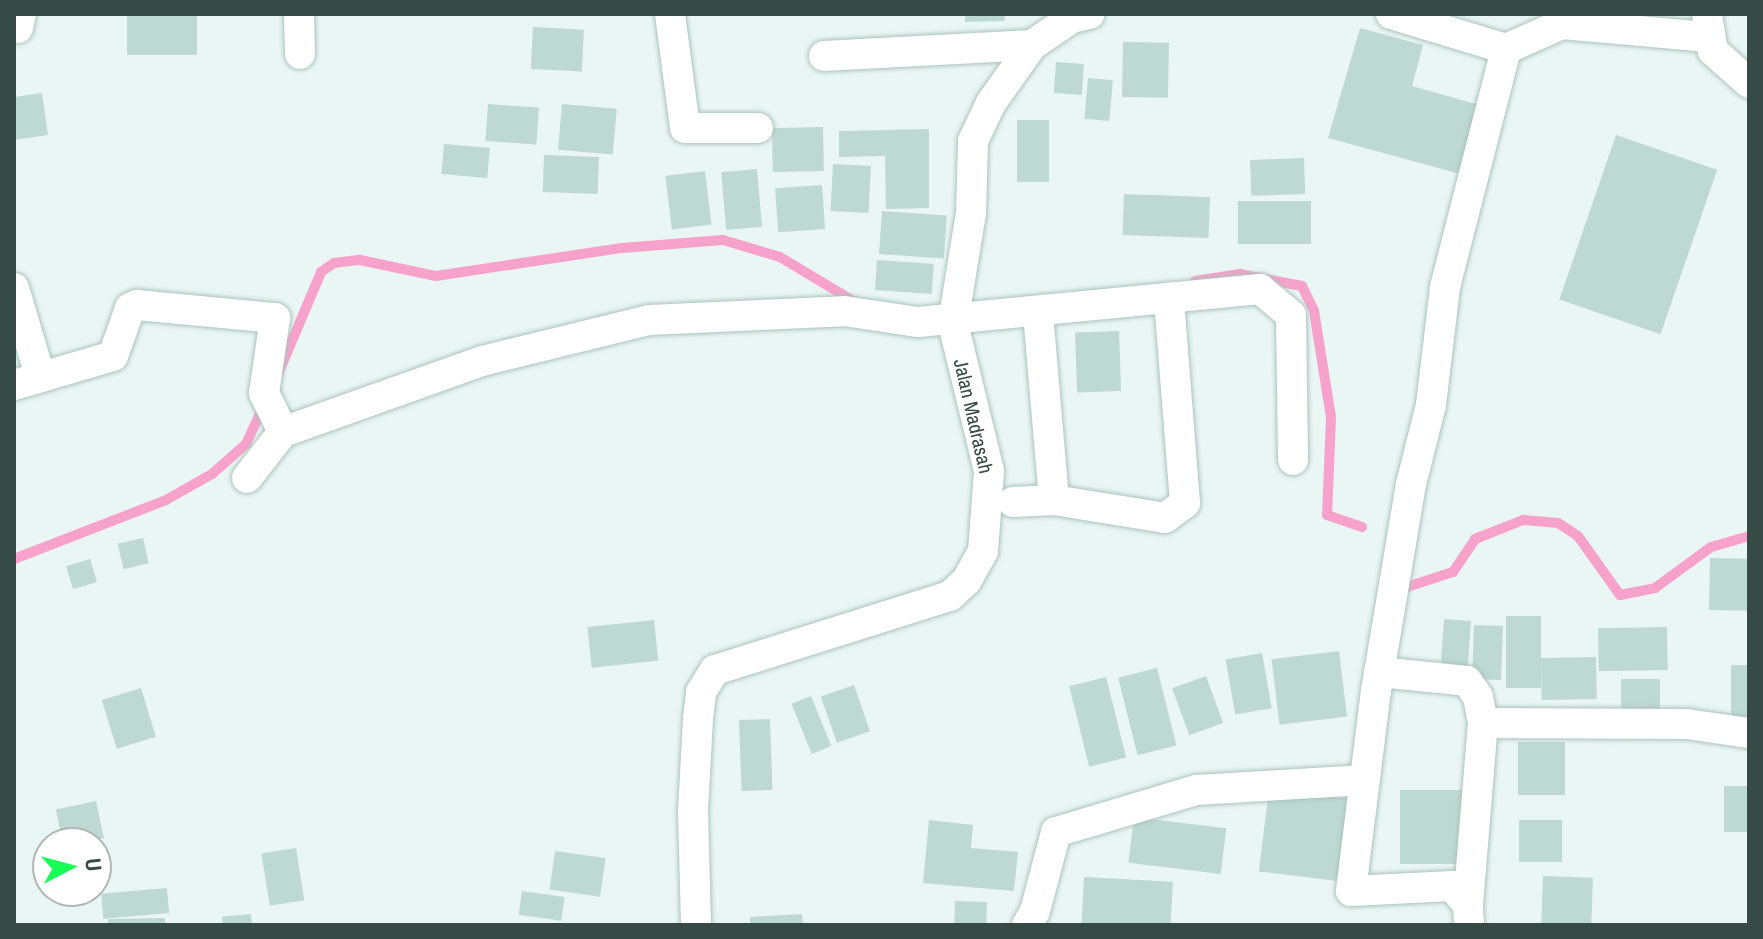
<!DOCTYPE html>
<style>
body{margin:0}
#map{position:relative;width:1763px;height:939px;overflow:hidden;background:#eaf6f4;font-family:"Archivo Narrow",sans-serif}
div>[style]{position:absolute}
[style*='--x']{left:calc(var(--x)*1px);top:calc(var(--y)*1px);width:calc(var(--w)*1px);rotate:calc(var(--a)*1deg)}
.stream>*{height:10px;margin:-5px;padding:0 5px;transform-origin:5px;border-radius:5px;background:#f7a2ca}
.building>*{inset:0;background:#bed9d2;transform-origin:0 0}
.roads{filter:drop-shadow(0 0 2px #abc3bd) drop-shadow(0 0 2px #abc3bd)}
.minor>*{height:30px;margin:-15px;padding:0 15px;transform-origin:15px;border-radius:15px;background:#fff}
span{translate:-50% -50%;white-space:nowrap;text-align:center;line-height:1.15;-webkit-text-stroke:6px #fff;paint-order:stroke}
.street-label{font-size:20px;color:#374b46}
.frame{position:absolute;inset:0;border:16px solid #374b46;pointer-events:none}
.north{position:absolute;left:32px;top:827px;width:80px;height:80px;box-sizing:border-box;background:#fff;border:2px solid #afb7b5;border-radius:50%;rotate:84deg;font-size:22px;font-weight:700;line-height:32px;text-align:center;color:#374b46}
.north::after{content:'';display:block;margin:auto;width:28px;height:36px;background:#18ff56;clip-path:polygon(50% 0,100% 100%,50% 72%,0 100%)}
</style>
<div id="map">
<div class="stream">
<div style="--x:1195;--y:281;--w:46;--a:-8.8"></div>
<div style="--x:1240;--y:274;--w:63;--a:11"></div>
<div style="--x:1302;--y:286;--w:28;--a:64"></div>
<div style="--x:1314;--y:311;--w:107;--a:80.9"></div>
<div style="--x:1331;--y:417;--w:98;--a:92.3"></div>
<div style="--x:1327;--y:515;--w:37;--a:19"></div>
<div style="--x:278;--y:374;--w:111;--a:-67.1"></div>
<div style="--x:321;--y:272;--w:16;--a:-35"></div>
<div style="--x:334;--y:263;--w:26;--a:-7"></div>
<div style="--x:360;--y:260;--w:78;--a:11.9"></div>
<div style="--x:436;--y:276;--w:188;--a:-8.6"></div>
<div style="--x:622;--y:248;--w:101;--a:-4.5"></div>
<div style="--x:723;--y:240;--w:59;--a:16.6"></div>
<div style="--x:780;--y:257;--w:87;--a:31"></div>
<div style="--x:14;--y:559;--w:163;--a:-21.2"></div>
<div style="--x:166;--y:500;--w:53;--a:-29.5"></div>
<div style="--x:212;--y:474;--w:45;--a:-41.4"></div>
<div style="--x:246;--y:444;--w:41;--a:-65.3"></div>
<div style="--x:1404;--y:588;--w:52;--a:-18.1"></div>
<div style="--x:1453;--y:572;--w:40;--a:-56"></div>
<div style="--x:1475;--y:539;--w:52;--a:-21.6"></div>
<div style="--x:1523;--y:520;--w:35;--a:5"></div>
<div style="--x:1558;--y:523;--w:24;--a:33"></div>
<div style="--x:1578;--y:536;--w:72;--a:54.6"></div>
<div style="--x:1620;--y:595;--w:36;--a:-11"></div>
<div style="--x:1655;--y:588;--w:69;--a:-36.2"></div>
<div style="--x:1711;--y:547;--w:40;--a:-16"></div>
</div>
<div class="building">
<div style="clip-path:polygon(965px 14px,1004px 14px,1005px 21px,965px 22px)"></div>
<div style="left:197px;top:16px;width:39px;height:70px;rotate:90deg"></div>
<div style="left:533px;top:27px;width:51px;height:42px;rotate:3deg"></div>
<div style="clip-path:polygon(1360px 28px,1423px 45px,1412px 86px,1483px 106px,1464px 175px,1328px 138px)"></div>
<div style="left:1123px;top:42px;width:46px;height:55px;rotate:1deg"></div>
<div style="left:1056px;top:62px;width:28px;height:31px;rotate:4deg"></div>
<div style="left:1088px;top:78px;width:25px;height:41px;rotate:5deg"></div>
<div style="clip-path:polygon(42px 93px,48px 135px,14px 140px,14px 97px)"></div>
<div style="left:488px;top:104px;width:51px;height:37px;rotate:4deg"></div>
<div style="left:562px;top:104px;width:55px;height:46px;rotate:5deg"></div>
<div style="left:1017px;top:120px;width:32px;height:62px"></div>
<div style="left:823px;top:127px;width:44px;height:51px;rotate:89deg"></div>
<div style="clip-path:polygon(929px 129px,929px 208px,886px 209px,885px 156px,839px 157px,839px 131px)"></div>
<div style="left:1616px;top:135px;width:107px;height:174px;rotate:19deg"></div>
<div style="left:444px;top:144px;width:46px;height:30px;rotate:5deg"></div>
<div style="left:544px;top:155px;width:55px;height:37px;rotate:2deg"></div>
<div style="left:1304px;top:158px;width:36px;height:54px;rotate:88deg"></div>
<div style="left:833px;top:164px;width:38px;height:47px;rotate:3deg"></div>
<div style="left:757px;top:169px;width:58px;height:36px;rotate:85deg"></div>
<div style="left:705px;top:171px;width:54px;height:40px;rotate:83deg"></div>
<div style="left:822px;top:185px;width:44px;height:47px;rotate:86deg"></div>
<div style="left:1124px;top:194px;width:86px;height:41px;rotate:2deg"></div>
<div style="left:1238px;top:201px;width:73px;height:43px"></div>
<div style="left:882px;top:211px;width:65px;height:43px;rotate:4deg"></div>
<div style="left:877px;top:260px;width:57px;height:30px;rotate:4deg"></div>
<div style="left:1119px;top:331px;width:60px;height:44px;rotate:88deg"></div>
<div style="left:143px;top:538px;width:26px;height:26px;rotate:77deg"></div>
<div style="left:1710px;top:558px;width:39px;height:52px;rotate:1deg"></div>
<div style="left:90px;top:559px;width:24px;height:25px;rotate:73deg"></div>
<div style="left:1506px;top:616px;width:35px;height:72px"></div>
<div style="left:1444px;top:619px;width:27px;height:54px;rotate:4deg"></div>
<div style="left:654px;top:620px;width:41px;height:67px;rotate:84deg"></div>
<div style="left:1474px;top:625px;width:29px;height:54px;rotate:2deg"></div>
<div style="left:1667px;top:627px;width:43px;height:69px;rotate:89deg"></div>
<div style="left:1339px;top:651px;width:66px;height:68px;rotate:83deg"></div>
<div style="left:1262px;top:653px;width:56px;height:37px;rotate:80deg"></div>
<div style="left:1596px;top:657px;width:42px;height:55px;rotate:89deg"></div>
<div style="left:1749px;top:665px;width:56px;height:18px;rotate:90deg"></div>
<div style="left:1157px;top:668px;width:80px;height:40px;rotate:76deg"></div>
<div style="left:1206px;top:676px;width:50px;height:36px;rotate:70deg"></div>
<div style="left:1106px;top:677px;width:83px;height:38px;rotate:76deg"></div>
<div style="left:1621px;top:679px;width:39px;height:38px"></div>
<div style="left:854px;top:685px;width:49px;height:35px;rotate:71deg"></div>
<div style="left:141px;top:688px;width:51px;height:41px;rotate:73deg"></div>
<div style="left:811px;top:696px;width:54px;height:21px;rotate:68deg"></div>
<div style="left:770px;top:719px;width:71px;height:31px;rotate:88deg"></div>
<div style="left:1518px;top:742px;width:47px;height:53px"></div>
<div style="left:1749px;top:786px;width:46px;height:25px;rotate:90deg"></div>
<div style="left:1269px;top:789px;width:79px;height:83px;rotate:7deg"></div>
<div style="left:1400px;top:790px;width:62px;height:74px"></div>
<div style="left:96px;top:801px;width:38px;height:41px;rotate:78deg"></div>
<div style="left:1134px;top:817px;width:93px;height:46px;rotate:7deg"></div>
<div style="clip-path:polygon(929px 820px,973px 825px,971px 848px,1018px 852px,1014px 891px,923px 883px)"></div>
<div style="left:1519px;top:820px;width:43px;height:42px"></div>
<div style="left:296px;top:848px;width:53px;height:35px;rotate:81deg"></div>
<div style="left:555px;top:851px;width:51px;height:39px;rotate:8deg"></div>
<div style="left:1543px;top:876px;width:50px;height:49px;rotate:2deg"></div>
<div style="left:1084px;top:877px;width:89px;height:47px;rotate:3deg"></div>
<div style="left:167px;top:888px;width:25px;height:66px;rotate:85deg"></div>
<div style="left:522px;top:891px;width:43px;height:24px;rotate:8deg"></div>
<div style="left:955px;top:901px;width:32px;height:24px;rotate:2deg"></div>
<div style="left:251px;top:914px;width:11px;height:29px;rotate:85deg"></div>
<div style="clip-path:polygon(802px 914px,803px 925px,750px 925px,750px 917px)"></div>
<div style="clip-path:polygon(165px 918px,165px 925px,108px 925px,108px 919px)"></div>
</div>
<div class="roads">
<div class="minor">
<div style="--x:299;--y:14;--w:40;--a:88.6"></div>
<div style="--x:670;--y:14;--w:115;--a:82.5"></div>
<div style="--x:685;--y:128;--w:73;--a:0"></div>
<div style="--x:1391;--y:14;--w:120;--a:16.9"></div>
<div style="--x:1506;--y:49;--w:61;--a:-24.1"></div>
<div style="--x:1562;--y:24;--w:147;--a:5.1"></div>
<div style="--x:1707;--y:14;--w:37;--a:81"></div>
<div style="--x:1713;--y:51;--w:48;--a:41.6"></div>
<div style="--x:18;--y:28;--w:14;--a:-78"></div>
<div style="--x:824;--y:56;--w:208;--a:-3"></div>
<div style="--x:14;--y:288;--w:92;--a:73.5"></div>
<div style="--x:1038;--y:313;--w:188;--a:85.1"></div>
<div style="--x:14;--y:385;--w:103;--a:-16.3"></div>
<div style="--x:113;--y:356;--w:51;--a:-70.5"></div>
<div style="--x:130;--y:308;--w:8;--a:-23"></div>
<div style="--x:137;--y:305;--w:139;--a:5.4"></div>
<div style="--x:275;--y:318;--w:76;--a:98.3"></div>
<div style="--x:264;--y:393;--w:43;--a:64"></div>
<div style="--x:283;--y:432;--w:211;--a:-19.6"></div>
<div style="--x:482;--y:361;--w:172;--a:-13.8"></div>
<div style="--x:649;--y:320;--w:195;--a:-2.6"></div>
<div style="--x:844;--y:311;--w:75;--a:8.5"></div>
<div style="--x:918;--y:322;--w:344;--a:-5.5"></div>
<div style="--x:1260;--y:289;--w:40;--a:40"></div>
<div style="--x:1291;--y:315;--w:145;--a:89.2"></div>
<div style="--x:247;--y:478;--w:58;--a:-52"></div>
<div style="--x:1013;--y:502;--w:41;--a:-2.8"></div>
<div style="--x:1054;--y:500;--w:112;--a:9.2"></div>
<div style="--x:1165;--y:518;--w:25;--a:-37"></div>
<div style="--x:1185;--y:503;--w:206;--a:-94.5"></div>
<div style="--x:1379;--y:672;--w:88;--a:5.8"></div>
<div style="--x:1467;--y:681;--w:19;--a:55"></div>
<div style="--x:1478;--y:697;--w:26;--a:79"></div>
<div style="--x:1483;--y:723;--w:204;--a:0.3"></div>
<div style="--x:1687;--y:724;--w:63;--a:8.3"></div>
<div style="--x:1468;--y:905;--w:183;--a:-85.3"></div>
<div style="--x:696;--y:925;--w:114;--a:-91.5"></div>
<div style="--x:693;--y:811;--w:93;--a:-86.9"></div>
<div style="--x:698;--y:718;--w:26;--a:-83"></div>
<div style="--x:701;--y:692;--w:26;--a:-58"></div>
<div style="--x:715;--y:670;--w:246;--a:-17.5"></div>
<div style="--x:950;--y:596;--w:23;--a:-43"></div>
<div style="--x:967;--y:580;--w:33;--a:-61"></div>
<div style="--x:983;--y:551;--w:80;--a:-85.7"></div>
<div style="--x:989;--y:471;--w:152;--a:-103.7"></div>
<div style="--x:953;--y:323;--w:111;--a:-80.7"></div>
<div style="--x:971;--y:213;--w:72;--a:-88.4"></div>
<div style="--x:973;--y:141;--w:42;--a:-64.7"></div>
<div style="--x:991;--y:103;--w:71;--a:-54.7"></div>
<div style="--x:1032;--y:45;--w:48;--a:-34"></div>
<div style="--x:1072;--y:18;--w:18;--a:-13"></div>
<div style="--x:1027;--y:925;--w:16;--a:-60"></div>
<div style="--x:1035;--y:911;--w:82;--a:-75.1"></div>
<div style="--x:1056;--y:832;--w:146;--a:-16.7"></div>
<div style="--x:1196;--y:790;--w:169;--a:-3.4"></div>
<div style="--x:1469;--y:925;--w:20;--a:-93"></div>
<div style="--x:1468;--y:905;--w:25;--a:-130"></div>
<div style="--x:1452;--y:886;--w:101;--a:177.2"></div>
<div style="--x:1351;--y:891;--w:202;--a:-82.9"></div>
<div style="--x:1376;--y:691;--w:210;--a:-80.4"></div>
<div style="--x:1411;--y:484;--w:81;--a:-75.8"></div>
<div style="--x:1431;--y:405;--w:119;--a:-83.2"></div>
<div style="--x:1445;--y:287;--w:246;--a:-75.6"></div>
</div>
</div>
<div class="street-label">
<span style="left:974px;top:416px;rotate:77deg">Jalan Madrasah</span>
</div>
<div class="frame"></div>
<div class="north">U</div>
</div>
